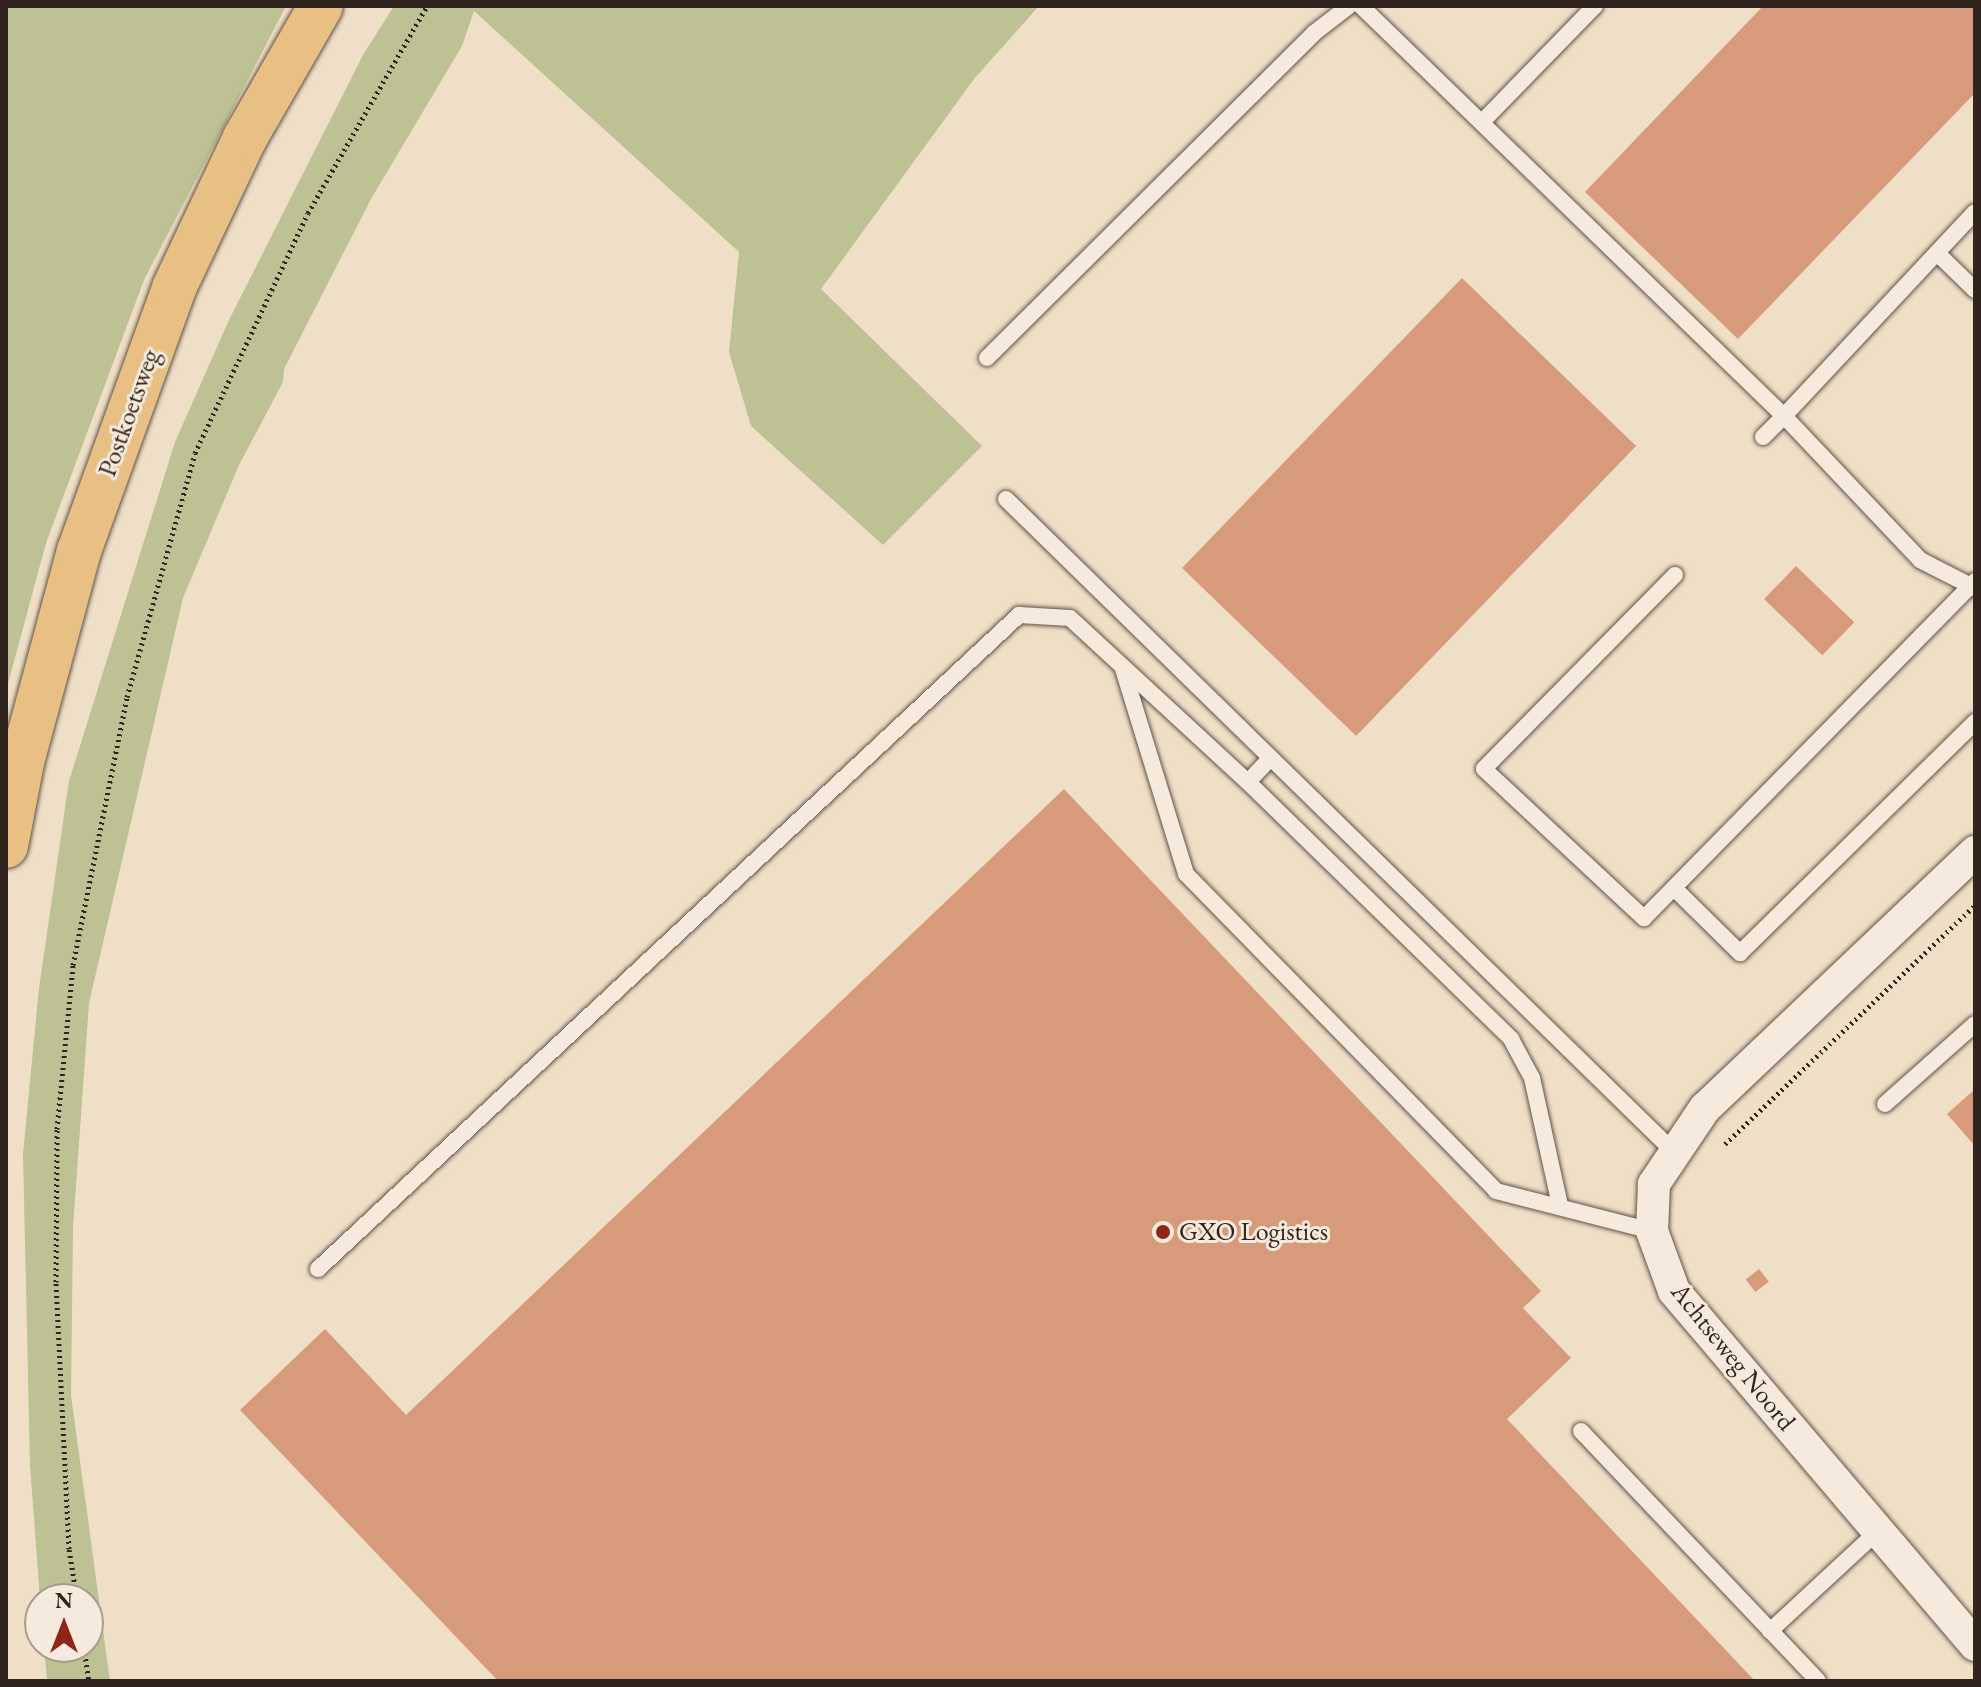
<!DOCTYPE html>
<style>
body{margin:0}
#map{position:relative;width:1981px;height:1687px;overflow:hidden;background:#f0dfc7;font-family:"EB Garamond",serif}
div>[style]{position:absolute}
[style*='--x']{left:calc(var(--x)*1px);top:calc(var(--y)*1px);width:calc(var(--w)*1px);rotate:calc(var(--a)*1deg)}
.green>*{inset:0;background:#bdc193}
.building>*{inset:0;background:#d79b7b;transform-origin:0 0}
.path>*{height:5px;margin-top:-2.5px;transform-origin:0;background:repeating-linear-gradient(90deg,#31241e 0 2px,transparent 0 6px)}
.roads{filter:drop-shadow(0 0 2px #615348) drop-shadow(0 0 2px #615348)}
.lane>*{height:16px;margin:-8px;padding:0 8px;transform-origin:8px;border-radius:8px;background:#f5eadb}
.street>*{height:32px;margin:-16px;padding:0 16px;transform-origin:16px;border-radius:16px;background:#f5eadb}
.highway>*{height:44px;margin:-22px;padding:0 22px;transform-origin:22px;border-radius:22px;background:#e8c084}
.dots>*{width:22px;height:22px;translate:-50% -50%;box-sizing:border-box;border:4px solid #f5eadb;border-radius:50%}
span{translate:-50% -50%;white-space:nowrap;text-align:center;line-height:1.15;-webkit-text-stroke:6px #f5eadb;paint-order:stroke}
.street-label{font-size:26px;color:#31241e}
.poi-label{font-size:26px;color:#31241e}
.left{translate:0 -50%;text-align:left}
.frame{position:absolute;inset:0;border:8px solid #31241e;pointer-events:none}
.north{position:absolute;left:24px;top:1583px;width:80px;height:80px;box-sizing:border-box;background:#f5eadb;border:2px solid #a79b8f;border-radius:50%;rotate:0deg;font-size:22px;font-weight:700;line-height:32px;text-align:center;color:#31241e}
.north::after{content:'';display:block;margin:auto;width:28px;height:36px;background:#8f2418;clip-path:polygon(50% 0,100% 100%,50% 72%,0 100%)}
</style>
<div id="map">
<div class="green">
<div style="clip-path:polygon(6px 6px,286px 6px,144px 280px,46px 543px,6px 691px)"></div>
<div style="clip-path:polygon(394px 6px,1039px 6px,974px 79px,821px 289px,982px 446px,883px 545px,751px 426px,729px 352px,739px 252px,474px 11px,462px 46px,371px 199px,284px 369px,283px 382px,239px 465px,183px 598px,89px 1003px,73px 1228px,71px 1395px,110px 1681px,47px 1681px,44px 1647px,88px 1647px,88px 1599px,40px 1599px,30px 1465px,23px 1154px,39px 988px,69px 781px,175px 442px,229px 320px,363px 55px)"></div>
</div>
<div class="building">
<div style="clip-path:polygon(1763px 6px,1975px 6px,1975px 93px,1738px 339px,1585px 192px)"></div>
<div style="left:1462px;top:278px;width:242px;height:403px;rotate:44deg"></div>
<div style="left:1796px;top:566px;width:81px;height:46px;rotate:44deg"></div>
<div style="clip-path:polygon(1064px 789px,1541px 1291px,1523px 1308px,1571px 1358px,1507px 1419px,1755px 1681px,498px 1681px,240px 1410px,325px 1329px,406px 1415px)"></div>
<div style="clip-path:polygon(1975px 1089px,1975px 1146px,1947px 1114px)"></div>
<div style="left:1759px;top:1269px;width:16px;height:17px;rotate:52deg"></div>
</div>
<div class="path">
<div style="--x:1725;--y:1144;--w:346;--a:-43.7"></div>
<div style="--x:77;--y:1599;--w:51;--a:-99.1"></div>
<div style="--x:69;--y:1549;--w:267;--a:-92.8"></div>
<div style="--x:56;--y:1282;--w:153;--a:-89.6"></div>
<div style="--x:57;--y:1129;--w:165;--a:-84.4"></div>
<div style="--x:73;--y:965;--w:273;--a:-78.6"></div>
<div style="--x:127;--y:697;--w:253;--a:-74.4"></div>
<div style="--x:195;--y:453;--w:265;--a:-64.8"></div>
<div style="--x:308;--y:213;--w:239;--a:-60.1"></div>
<div style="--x:84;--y:1647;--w:34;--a:82"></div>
</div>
<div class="roads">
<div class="lane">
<div style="--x:1361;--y:6;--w:589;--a:44.11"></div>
<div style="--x:1784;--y:416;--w:279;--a:-46.9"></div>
<div style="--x:1482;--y:122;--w:162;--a:-45.8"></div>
<div style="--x:1937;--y:253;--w:53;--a:44.2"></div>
<div style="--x:987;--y:358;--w:461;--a:-44.8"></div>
<div style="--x:1314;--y:33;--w:44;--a:-37.6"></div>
<div style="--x:1763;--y:437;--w:30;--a:-45"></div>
<div style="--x:1784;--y:416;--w:198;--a:46.6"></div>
<div style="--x:1920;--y:560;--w:62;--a:27"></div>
<div style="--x:1006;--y:499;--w:931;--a:44.35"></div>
<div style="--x:1675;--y:575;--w:272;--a:134.6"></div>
<div style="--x:1484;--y:769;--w:219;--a:43"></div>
<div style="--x:1644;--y:918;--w:472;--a:-45.5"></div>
<div style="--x:1123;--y:669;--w:214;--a:72.9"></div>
<div style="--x:1186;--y:874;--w:443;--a:45.6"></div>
<div style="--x:1496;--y:1191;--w:161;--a:14.4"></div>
<div style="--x:1248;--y:782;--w:33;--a:-47"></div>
<div style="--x:1674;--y:888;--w:93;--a:44.6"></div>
<div style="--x:1740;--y:953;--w:330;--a:-44.5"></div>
<div style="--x:1885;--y:1104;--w:120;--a:-41.6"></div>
<div style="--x:318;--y:1269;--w:959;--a:-43.01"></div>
<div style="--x:1019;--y:615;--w:51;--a:3.4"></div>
<div style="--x:1070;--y:618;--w:242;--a:42.7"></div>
<div style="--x:1248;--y:782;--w:368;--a:44.3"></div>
<div style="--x:1511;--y:1039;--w:44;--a:61.7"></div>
<div style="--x:1532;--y:1078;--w:130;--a:77.6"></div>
<div style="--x:1581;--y:1431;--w:344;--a:46.5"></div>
<div style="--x:1770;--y:1631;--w:147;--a:-42.8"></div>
</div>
<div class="street">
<div style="--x:1975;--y:852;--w:372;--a:136.5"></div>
<div style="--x:1705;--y:1108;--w:92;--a:123.9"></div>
<div style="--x:1654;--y:1184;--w:47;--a:92.4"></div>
<div style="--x:1652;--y:1231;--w:64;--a:69.9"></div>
<div style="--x:1674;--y:1291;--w:465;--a:49.6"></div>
</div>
<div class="highway">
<div style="--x:6;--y:846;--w:86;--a:-79.2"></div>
<div style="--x:22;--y:762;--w:219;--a:-74.9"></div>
<div style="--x:79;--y:551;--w:280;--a:-70.1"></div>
<div style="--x:174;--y:288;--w:166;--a:-64.7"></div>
<div style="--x:245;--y:138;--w:152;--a:-60.1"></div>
</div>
</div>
<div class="dots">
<div style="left:1163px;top:1232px;background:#8f2418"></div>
</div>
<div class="street-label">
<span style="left:129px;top:413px;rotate:-70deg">Postkoetsweg</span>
<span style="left:1733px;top:1357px;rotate:51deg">Achtseweg Noord</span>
</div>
<div class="poi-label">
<span class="left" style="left:1179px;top:1232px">GXO Logistics</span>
</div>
<div class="frame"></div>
<div class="north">N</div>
</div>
